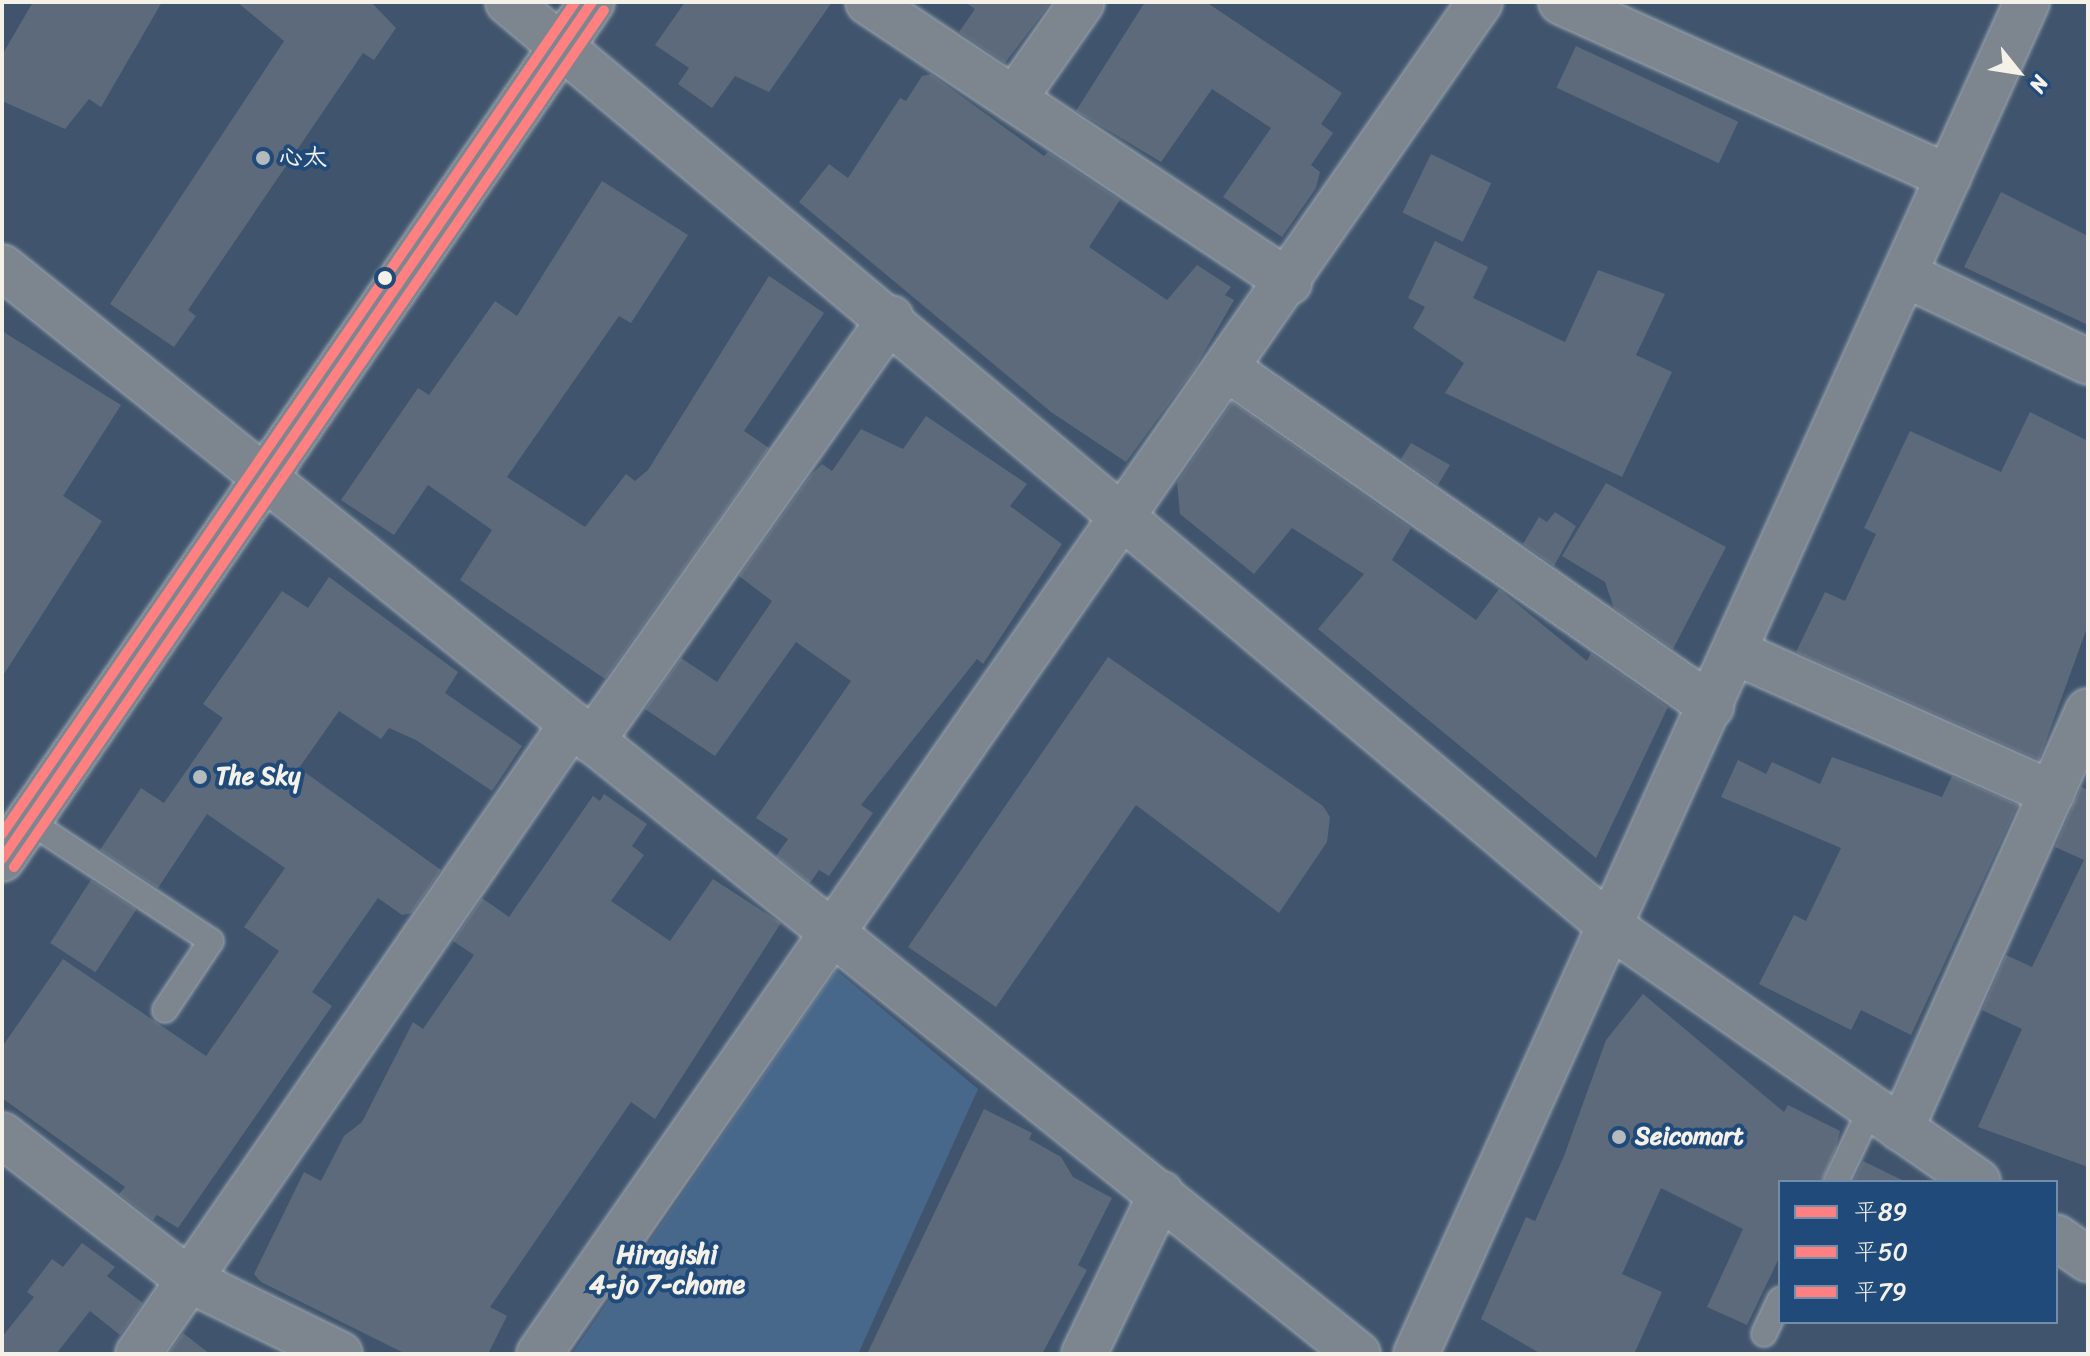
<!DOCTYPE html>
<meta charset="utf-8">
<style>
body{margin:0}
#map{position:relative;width:2090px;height:1356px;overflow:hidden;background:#40556d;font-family:Sriracha,"Klee One",sans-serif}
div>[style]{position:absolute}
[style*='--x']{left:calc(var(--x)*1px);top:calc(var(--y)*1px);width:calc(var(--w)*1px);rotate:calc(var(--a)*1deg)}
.green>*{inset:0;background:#48688b}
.building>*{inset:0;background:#5c6a7b;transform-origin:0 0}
.roads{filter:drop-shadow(0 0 2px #a1aab3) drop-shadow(0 0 2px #a1aab3)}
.lane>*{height:24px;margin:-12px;padding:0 12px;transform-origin:12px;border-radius:12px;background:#7d868f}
.street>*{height:44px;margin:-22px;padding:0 22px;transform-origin:22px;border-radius:22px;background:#7d868f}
.secondary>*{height:44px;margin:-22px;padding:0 22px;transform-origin:22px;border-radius:22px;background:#7d868f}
.bus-1>*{height:10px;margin:-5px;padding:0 5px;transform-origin:5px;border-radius:5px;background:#ff8080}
.bus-2>*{height:10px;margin:-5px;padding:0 5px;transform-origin:5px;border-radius:5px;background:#ff8080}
.bus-3>*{height:10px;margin:-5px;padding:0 5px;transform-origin:5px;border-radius:5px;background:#ff8080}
.dots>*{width:22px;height:22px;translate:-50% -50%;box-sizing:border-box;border:4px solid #1f4a7a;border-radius:50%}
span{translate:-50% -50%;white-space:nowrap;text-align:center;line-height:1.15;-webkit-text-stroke:8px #1f4a7a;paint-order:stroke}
.poi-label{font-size:24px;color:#f4f1e8;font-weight:700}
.left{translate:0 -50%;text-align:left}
.neighbourhood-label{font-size:26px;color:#f4f1e8;font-weight:700}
.frame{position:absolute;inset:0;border:4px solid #f4f1e8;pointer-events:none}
.legend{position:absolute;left:1778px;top:1180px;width:280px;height:144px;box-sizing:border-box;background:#1f4a7a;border:2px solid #748da6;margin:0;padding:10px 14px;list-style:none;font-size:24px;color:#f4f1e8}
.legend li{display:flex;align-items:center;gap:16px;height:40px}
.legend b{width:40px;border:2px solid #748da6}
.north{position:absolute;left:1978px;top:32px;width:80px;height:80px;-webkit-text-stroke:6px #1f4a7a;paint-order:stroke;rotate:120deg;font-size:22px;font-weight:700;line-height:32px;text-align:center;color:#f4f1e8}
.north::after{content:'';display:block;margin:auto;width:28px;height:36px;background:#f4f1e8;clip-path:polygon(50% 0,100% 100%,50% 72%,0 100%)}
</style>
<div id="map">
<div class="green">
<div style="clip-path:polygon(836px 970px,978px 1089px,858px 1354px,572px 1354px)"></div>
</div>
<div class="building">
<div style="clip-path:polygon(33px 2px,162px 2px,101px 107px,89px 99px,65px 129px,2px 101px,2px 55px)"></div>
<div style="clip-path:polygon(237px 2px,371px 2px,396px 28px,374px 60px,363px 53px,188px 310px,196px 316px,174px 347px,110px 304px,284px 41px)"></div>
<div style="clip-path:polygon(685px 2px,832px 2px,769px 92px,735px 76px,712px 108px,678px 84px,689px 68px,655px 45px)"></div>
<div style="clip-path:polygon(965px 2px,1051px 2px,1005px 63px,959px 32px,975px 9px)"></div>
<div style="clip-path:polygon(1145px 2px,1206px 2px,1342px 93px,1321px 124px,1333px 133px,1311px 165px,1320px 172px,1316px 188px,1282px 237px,1223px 197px,1271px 128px,1212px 89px,1161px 162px,1076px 111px)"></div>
<div style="left:1576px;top:46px;width:179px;height:46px;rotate:25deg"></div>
<div style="clip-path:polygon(931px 74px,1044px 156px,1048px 152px,1120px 200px,1089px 247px,1167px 300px,1197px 265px,1231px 287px,1225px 295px,1234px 300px,1195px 368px,1126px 462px,1051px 412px,799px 202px,829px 164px,848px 178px,900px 98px,906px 101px,922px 76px)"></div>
<div style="left:1431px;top:154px;width:67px;height:65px;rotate:26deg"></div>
<div style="clip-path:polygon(602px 181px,688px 235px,631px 323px,619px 316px,507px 477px,585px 527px,626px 474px,635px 481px,648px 470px,769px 276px,824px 313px,744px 431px,769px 448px,605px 679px,460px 580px,492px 530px,428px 485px,394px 535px,341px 500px,418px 388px,429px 395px,495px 301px,517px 316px)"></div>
<div style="clip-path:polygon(2001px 192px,2088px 236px,2088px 325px,1964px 267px)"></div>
<div style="clip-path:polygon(1435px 241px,1488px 267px,1473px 298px,1565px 342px,1598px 270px,1665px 294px,1636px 355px,1672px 372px,1622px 477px,1445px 393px,1464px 363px,1413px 328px,1425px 307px,1408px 298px)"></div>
<div style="clip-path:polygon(2px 331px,121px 405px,63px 496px,102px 521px,2px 677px)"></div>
<div style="clip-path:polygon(1232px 402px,1411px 528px,1392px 560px,1476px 620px,1499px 589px,1587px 661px,1591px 653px,1668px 707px,1596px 858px,1318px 629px,1364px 574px,1292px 528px,1254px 574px,1180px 514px,1177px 482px)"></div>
<div style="clip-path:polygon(2030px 412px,2088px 441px,2088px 625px,2039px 760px,1796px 652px,1825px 592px,1845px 601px,1876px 534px,1864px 528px,1910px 431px,2001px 472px)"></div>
<div style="clip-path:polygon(926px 416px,1027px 484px,1010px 506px,1062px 544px,983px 664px,977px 659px,861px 805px,873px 813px,829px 876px,819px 870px,810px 883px,776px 856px,788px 839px,756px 818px,851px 681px,796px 642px,715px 756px,645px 709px,681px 658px,717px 682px,772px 601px,739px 576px,810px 476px,822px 464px,832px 471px,861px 429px,903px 449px)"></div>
<div style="clip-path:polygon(1411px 443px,1450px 465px,1438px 485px,1401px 459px)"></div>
<div style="clip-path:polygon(1606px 483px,1726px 547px,1673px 649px,1614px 608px,1605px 582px,1562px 556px)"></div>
<div style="clip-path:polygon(1555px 512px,1576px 526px,1554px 566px,1523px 544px,1539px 517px,1547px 522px)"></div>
<div style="clip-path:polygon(329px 577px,458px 672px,445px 693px,522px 746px,492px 791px,416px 740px,389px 728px,381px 739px,339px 711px,299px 768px,441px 870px,412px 913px,402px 915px,378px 898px,312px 992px,332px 1006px,178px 1228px,157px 1215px,153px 1220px,119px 1194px,125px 1187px,2px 1098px,2px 1047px,63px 959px,206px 1056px,279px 951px,244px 927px,285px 868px,207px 814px,158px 888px,100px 850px,141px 788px,164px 803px,223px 718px,203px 704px,282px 591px,308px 608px)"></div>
<div style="clip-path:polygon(1108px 657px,1323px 806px,1330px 817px,1327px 842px,1279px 913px,1136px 805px,996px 1007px,908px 947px)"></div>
<div style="clip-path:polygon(1832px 757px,1942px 797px,1952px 776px,2018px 805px,1911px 1035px,1861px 1010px,1851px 1030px,1759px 984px,1794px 915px,1806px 921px,1841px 848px,1721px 797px,1738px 760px,1766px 774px,1772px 762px,1820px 784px)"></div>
<div style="clip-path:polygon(2081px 787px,2088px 790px,2088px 1167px,1978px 1127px,2022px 1029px,1982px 1010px,2006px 955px,2032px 967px,2084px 860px,2055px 847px)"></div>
<div style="clip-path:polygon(604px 794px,647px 824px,632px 846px,644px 855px,611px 901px,670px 941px,713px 879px,781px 923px,655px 1119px,631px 1102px,490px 1307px,507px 1316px,488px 1354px,406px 1354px,261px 1282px,254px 1274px,304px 1172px,321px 1181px,344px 1136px,362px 1122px,413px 1022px,423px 1029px,474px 955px,453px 941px,482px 898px,509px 917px,593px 796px,600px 801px)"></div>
<div style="left:91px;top:880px;width:54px;height:75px;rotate:33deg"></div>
<div style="clip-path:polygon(1643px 994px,1784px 1112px,1788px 1105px,1840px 1131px,1836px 1148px,1821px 1182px,1780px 1182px,1780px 1256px,1747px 1325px,1707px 1307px,1743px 1229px,1661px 1188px,1622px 1274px,1662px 1292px,1634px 1354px,1541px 1354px,1481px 1319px,1526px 1217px,1535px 1221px,1564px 1156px,1606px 1040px)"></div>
<div style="clip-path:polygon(984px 1109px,1032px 1133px,1029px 1139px,1061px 1157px,1073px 1177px,1112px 1198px,1078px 1265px,1087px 1270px,1042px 1354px,867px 1354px)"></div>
<div style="clip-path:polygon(1863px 1161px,1906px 1182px,1853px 1182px)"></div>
<div style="clip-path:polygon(82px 1243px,115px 1267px,107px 1276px,143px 1303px,120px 1335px,90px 1311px,56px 1354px,2px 1354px,2px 1337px,34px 1297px,27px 1292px,52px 1259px,63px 1267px)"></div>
<div style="clip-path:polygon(183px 1333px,210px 1354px,168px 1354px)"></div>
</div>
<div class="roads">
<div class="lane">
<div style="--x:29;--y:821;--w:218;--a:33.4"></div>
<div style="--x:211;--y:941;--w:83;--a:123.7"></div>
<div style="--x:1836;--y:1182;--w:82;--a:-64.7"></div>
<div style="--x:1764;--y:1334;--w:38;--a:-65"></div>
</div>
<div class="street">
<div style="--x:868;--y:2;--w:506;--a:33.63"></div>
<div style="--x:1561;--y:2;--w:425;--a:24.3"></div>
<div style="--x:1014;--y:99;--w:118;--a:-55"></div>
<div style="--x:2;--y:267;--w:1738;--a:38.72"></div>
<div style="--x:1906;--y:275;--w:202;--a:25.5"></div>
<div style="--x:1229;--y:370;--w:588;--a:34.88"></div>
<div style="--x:1735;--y:652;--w:347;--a:24"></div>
<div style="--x:592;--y:741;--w:518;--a:-54.75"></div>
<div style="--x:1901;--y:1129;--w:458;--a:-65.9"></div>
<div style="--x:2;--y:1135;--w:237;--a:37.8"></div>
<div style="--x:189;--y:1280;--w:168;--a:26.1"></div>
<div style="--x:138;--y:1354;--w:765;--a:-55.44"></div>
<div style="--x:539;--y:1354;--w:1647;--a:-55.16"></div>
<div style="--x:1084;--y:1354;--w:178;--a:-64.3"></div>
<div style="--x:1416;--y:1354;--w:1484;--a:-65.68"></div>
</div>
<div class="secondary">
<div style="--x:508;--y:2;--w:1438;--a:39.98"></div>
<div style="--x:1610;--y:926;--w:448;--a:34.8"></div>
<div style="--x:2;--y:859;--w:1040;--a:-55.45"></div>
<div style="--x:2056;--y:1237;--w:39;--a:35"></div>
</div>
</div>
<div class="bus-1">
<div style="--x:2;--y:859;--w:1040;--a:-55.45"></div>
</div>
<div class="bus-2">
<div style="--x:14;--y:867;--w:1040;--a:-55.45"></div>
</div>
<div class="bus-3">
<div style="--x:2;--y:834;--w:1010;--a:-55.44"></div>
</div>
<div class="dots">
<div style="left:263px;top:158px;background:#b5babd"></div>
<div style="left:385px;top:278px;background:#f4f1e8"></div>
<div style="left:200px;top:777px;background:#b5babd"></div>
<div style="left:1619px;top:1137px;background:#b5babd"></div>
</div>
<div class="poi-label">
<span class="left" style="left:279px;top:158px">心太</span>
<span class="left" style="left:216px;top:777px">The Sky</span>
<span class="left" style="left:1635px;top:1137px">Seicomart</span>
</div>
<div class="neighbourhood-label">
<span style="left:667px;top:1270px">Hiragishi<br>4-jo 7-chome</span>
</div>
<div class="frame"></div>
<ul class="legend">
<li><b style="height:10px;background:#ff8080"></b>平89</li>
<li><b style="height:10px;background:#ff8080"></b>平50</li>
<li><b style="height:10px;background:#ff8080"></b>平79</li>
</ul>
<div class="north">N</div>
</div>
